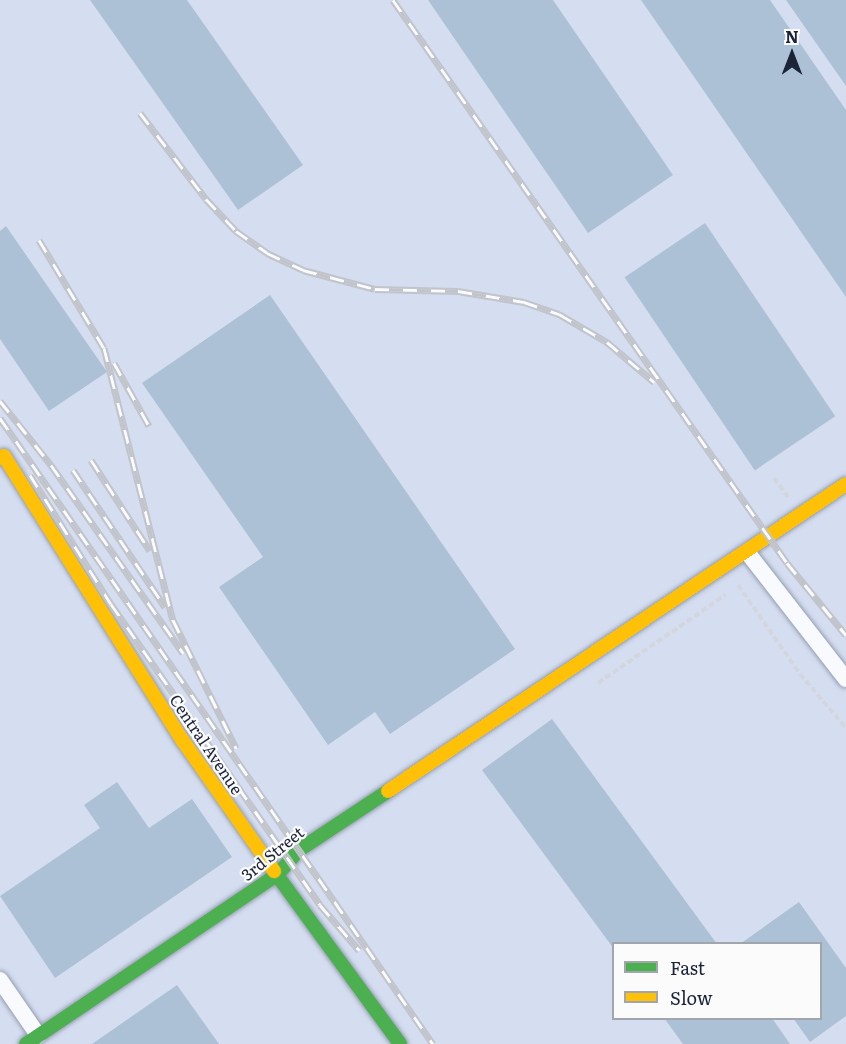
<!DOCTYPE html>
<style>
body{margin:0}
#map{position:relative;width:846px;height:1044px;overflow:hidden;background:#d5def1;font-family:Literata,serif}
div>[style]{position:absolute}
[style*='--x']{left:calc(var(--x)*1px);top:calc(var(--y)*1px);width:calc(var(--w)*1px);rotate:calc(var(--a)*1deg)}
.building>*{inset:0;background:#adc1d6;transform-origin:0 0}
.path>*{height:4px;margin-top:-2px;transform-origin:0;background:repeating-linear-gradient(90deg,#d3d6dc 0 6px,transparent 0 9px)}
.roads{filter:drop-shadow(0 0 2px #959eb0) drop-shadow(0 0 2px #959eb0)}
.street>*{height:16px;margin:-8px;padding:0 8px;transform-origin:8px;border-radius:8px;background:#f9fafd}
.fast>*{height:14px;margin:-7px;padding:0 7px;transform-origin:7px;border-radius:7px;background:#4caf50}
.slow>*{height:14px;margin:-7px;padding:0 7px;transform-origin:7px;border-radius:7px;background:#ffc107}
.rail>*{height:7px;margin-top:-3.5px;transform-origin:0;background:repeating-linear-gradient(90deg,#fbfbfb 0 14px,#c1c4ca 0 28px);box-sizing:border-box;border-block:2px solid #c1c4ca}
span{translate:-50% -50%;white-space:nowrap;text-align:center;line-height:1.15;-webkit-text-stroke:4.5px #fbfbfb;paint-order:stroke}
.street-label{font-size:16px;color:#1a2338}
.legend{position:absolute;left:612px;top:942px;width:210px;height:78px;box-sizing:border-box;background:#fbfbfb;border:2px solid #a1a5ad;margin:0;padding:8px 10px;list-style:none;font-size:18px;color:#1a2338}
.legend li{display:flex;align-items:center;gap:12px;height:30px}
.legend b{width:30px;border:2px solid #a1a5ad}
.north{position:absolute;left:762px;top:24px;width:60px;height:60px;-webkit-text-stroke:4px #fbfbfb;paint-order:stroke;rotate:0deg;font-size:16px;font-weight:700;line-height:24px;text-align:center;color:#1a2338}
.north::after{content:'';display:block;margin:auto;width:21px;height:27px;background:#1a2338;clip-path:polygon(50% 0,100% 100%,50% 72%,0 100%)}
</style>
<div id="map">
<div class="building">
<div style="clip-path:polygon(90px 0,187px 0,303px 165px,238px 210px)"></div>
<div style="clip-path:polygon(428px 0,553px 0,673px 175px,588px 233px)"></div>
<div style="clip-path:polygon(641px 0,770px 0,846px 110px,846px 297px)"></div>
<div style="clip-path:polygon(786px 0,846px 0,846px 86px)"></div>
<div style="left:705px;top:223px;width:233px;height:97px;rotate:56deg"></div>
<div style="clip-path:polygon(6px 226px,107px 372px,49px 411px,0 339px,0 231px)"></div>
<div style="clip-path:polygon(270px 295px,515px 649px,390px 734px,375px 712px,328px 745px,219px 587px,263px 557px,142px 383px)"></div>
<div style="clip-path:polygon(552px 719px,717px 944px,614px 944px,614px 949px,482px 770px)"></div>
<div style="clip-path:polygon(117px 782px,149px 828px,192px 799px,232px 857px,55px 978px,0 896px,100px 828px,84px 805px)"></div>
<div style="clip-path:polygon(799px 902px,846px 968px,846px 1016px,810px 1042px,793px 1018px,820px 1018px,820px 944px,740px 944px)"></div>
<div style="clip-path:polygon(177px 985px,219px 1044px,92px 1044px)"></div>
<div style="clip-path:polygon(664px 1018px,772px 1018px,790px 1044px,683px 1044px)"></div>
</div>
<div class="path">
<div style="--x:774;--y:478;--w:24;--a:54"></div>
<div style="--x:738;--y:585;--w:108;--a:55.1"></div>
<div style="--x:800;--y:674;--w:71;--a:49.6"></div>
<div style="--x:598;--y:683;--w:155;--a:-34.7"></div>
</div>
<div class="roads">
<div class="street">
<div style="--x:747;--y:552;--w:161;--a:52.1"></div>
<div style="--x:0;--y:980;--w:67;--a:55.4"></div>
</div>
<div class="fast">
<div style="--x:274;--y:871;--w:214;--a:53.9"></div>
<div style="--x:26;--y:1044;--w:304;--a:-34"></div>
<div style="--x:278;--y:874;--w:32;--a:-49"></div>
<div style="--x:299;--y:850;--w:107;--a:-33.5"></div>
</div>
<div class="slow">
<div style="--x:0;--y:458;--w:4;--a:-27"></div>
<div style="--x:4;--y:456;--w:337;--a:57.9"></div>
<div style="--x:183;--y:741;--w:159;--a:55"></div>
<div style="--x:388;--y:791;--w:551;--a:-33.83"></div>
</div>
</div>
<div class="rail">
<div style="--x:393;--y:0;--w:687;--a:55.01"></div>
<div style="--x:787;--y:563;--w:93;--a:50.7"></div>
<div style="--x:140;--y:113;--w:108;--a:52.5"></div>
<div style="--x:206;--y:199;--w:44;--a:46.8"></div>
<div style="--x:236;--y:231;--w:38;--a:35"></div>
<div style="--x:267;--y:253;--w:40;--a:25"></div>
<div style="--x:303;--y:270;--w:74;--a:14.8"></div>
<div style="--x:375;--y:289;--w:83;--a:1.4"></div>
<div style="--x:458;--y:291;--w:67;--a:9.5"></div>
<div style="--x:524;--y:302;--w:37;--a:19"></div>
<div style="--x:559;--y:314;--w:56;--a:30.3"></div>
<div style="--x:607;--y:342;--w:62;--a:40.4"></div>
<div style="--x:39;--y:240;--w:126;--a:59"></div>
<div style="--x:104;--y:348;--w:281;--a:75.8"></div>
<div style="--x:173;--y:620;--w:143;--a:63.8"></div>
<div style="--x:114;--y:363;--w:72;--a:60.9"></div>
<div style="--x:0;--y:401;--w:82;--a:51.4"></div>
<div style="--x:51;--y:465;--w:230;--a:54.9"></div>
<div style="--x:0;--y:418;--w:761;--a:55.33"></div>
<div style="--x:91;--y:460;--w:108;--a:57"></div>
<div style="--x:73;--y:470;--w:165;--a:56.1"></div>
<div style="--x:30;--y:475;--w:152;--a:57.9"></div>
<div style="--x:111;--y:604;--w:366;--a:55.2"></div>
<div style="--x:320;--y:905;--w:60;--a:49.1"></div>
</div>
<div class="street-label">
<span style="left:207px;top:744px;rotate:56deg">Central Avenue</span>
<span style="left:272px;top:853px;rotate:-39deg">3rd Street</span>
</div>
<ul class="legend">
<li><b style="height:8px;background:#4caf50"></b>Fast</li>
<li><b style="height:8px;background:#ffc107"></b>Slow</li>
</ul>
<div class="north">N</div>
</div>
